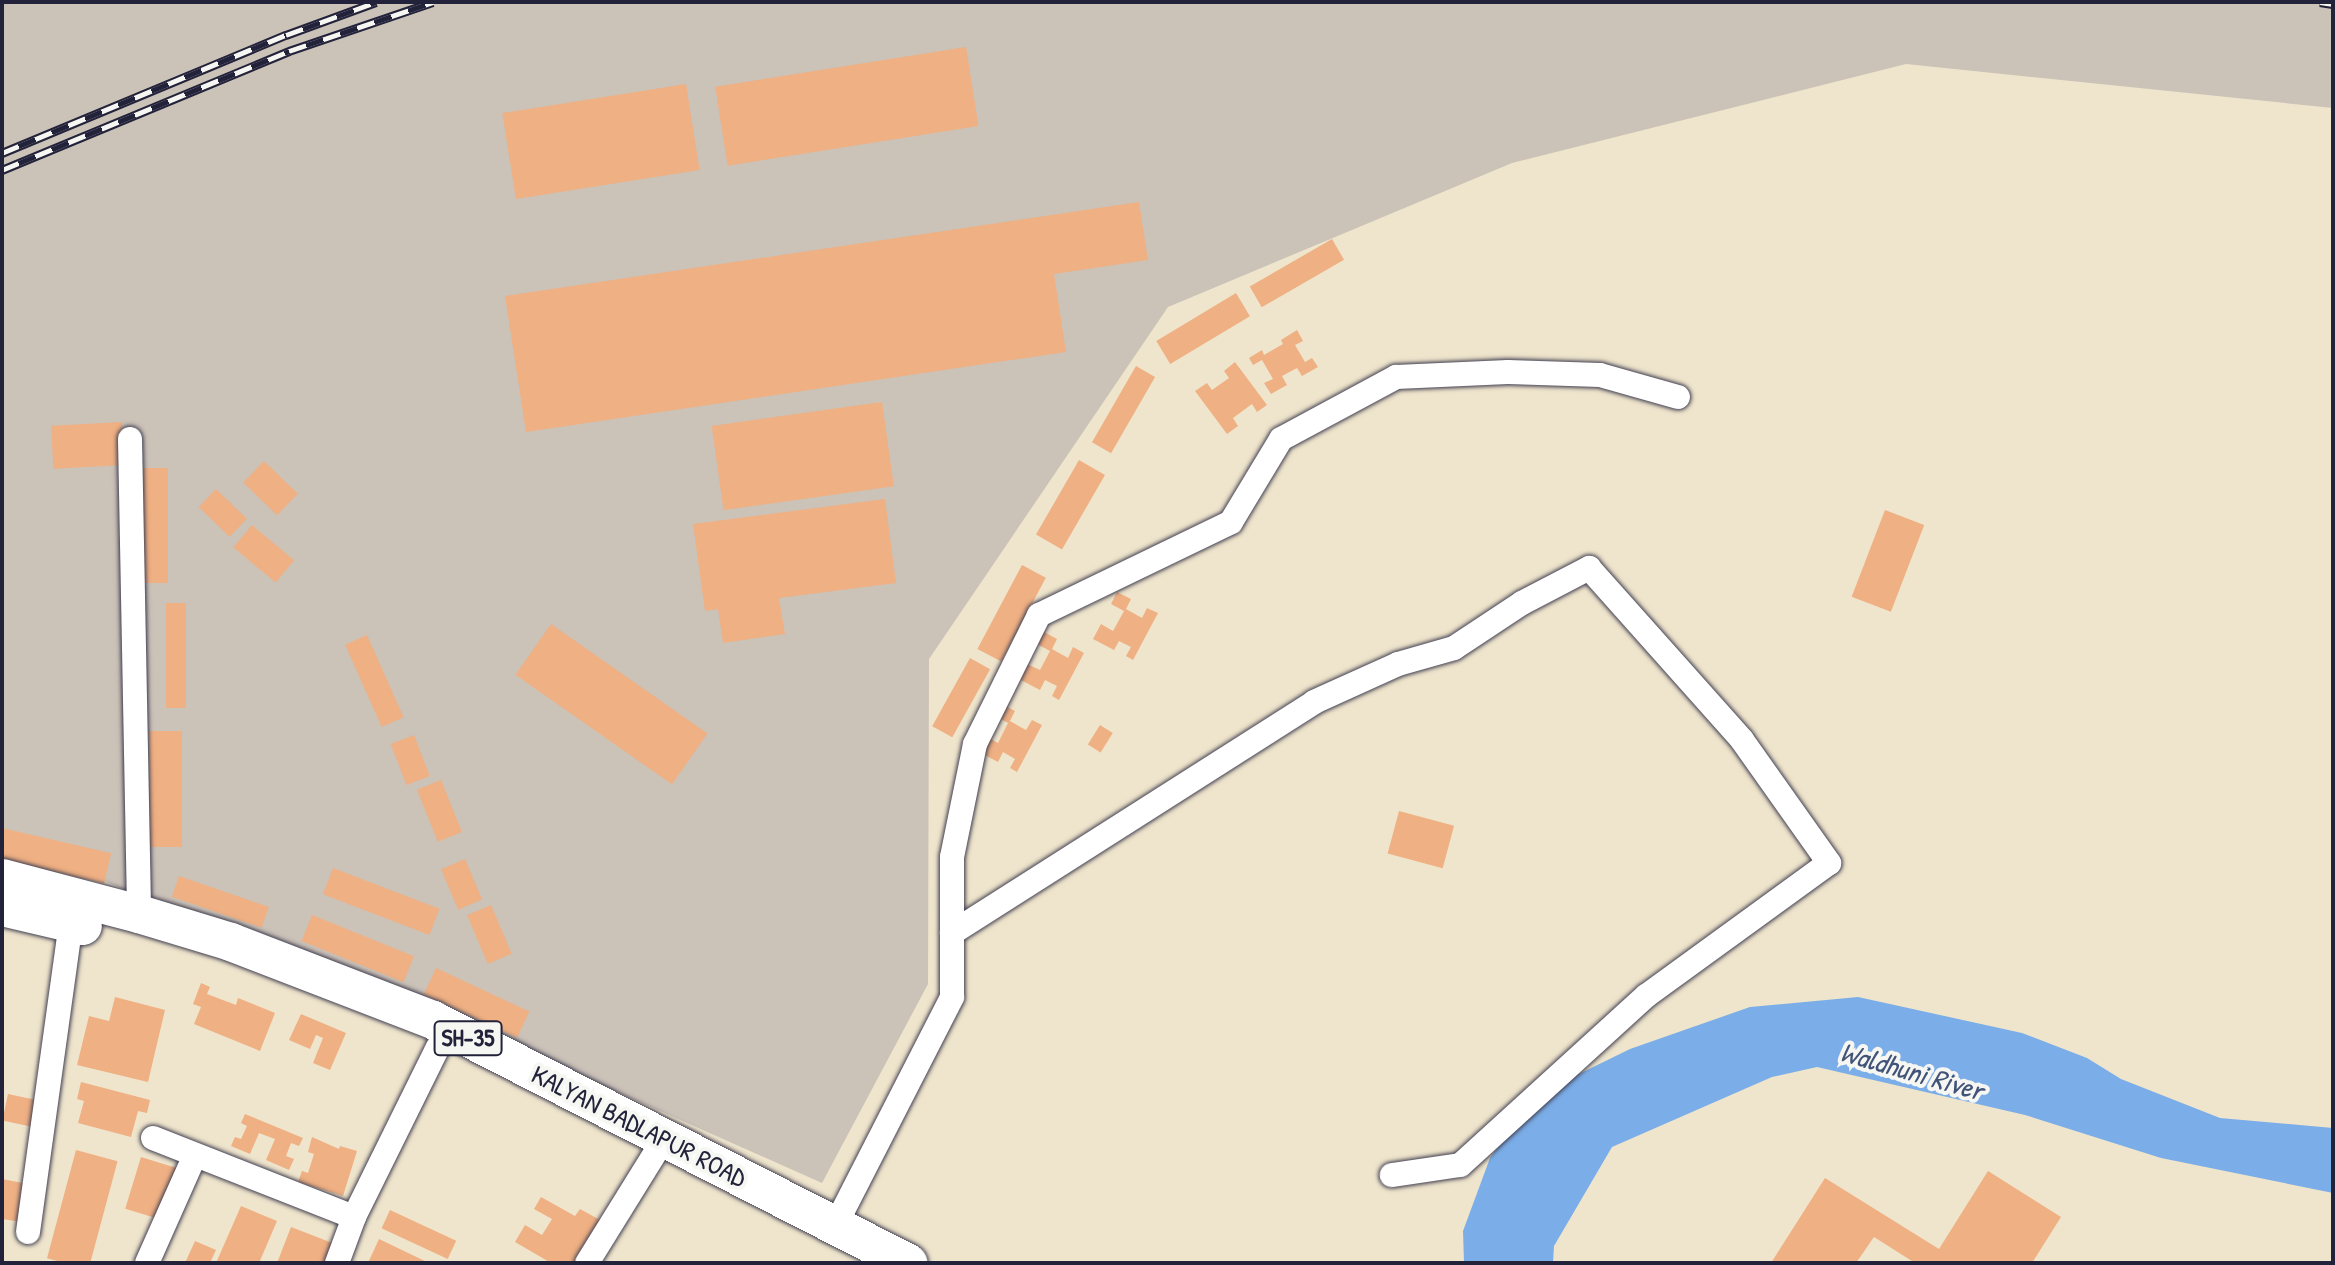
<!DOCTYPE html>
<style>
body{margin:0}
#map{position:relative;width:2335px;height:1265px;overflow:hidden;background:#efe5cc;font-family:"Patrick Hand",sans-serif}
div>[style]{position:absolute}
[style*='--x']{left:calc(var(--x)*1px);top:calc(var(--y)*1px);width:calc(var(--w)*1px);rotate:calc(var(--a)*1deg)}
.industrial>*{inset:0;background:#cbc2b8}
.water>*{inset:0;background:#7baee8}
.building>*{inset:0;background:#efb083;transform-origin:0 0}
.roads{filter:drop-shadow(0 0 2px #413f51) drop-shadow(0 0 2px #413f51)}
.street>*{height:24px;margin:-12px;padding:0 12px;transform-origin:12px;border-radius:12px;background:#fff}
.primary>*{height:38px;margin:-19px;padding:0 19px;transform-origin:19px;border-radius:19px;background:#fff}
.rail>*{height:9px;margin-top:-4.5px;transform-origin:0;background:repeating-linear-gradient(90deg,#f6f6f2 0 18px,#22223b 0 36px);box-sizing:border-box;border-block:2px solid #22223b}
span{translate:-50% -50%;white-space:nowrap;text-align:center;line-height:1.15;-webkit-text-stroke:8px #f6f6f2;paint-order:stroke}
.shield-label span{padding:2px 6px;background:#f6f6f2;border:2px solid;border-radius:6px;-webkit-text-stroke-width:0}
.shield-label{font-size:24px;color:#22223b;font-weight:700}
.street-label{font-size:26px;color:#22223b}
.water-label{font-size:28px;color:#415378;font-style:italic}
.frame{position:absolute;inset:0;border:4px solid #22223b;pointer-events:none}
</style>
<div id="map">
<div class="industrial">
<div style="clip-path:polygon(2px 2px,2333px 2px,2333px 108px,1906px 64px,1512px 163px,1168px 307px,929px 659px,928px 984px,822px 1183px,492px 1036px,69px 867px,2px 850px)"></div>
</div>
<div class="water">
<div style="clip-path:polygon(1858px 997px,2022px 1033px,2087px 1058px,2121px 1079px,2220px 1118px,2333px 1128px,2333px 1193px,2161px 1158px,2025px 1115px,1817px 1067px,1772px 1077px,1612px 1147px,1554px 1246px,1553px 1263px,1464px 1263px,1463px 1231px,1490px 1158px,1536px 1095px,1630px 1049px,1750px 1007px)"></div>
</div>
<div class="building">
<div style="left:966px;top:47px;width:80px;height:254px;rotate:81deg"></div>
<div style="left:686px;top:84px;width:87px;height:186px;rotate:81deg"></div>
<div style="clip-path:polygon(1139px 202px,1148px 260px,1054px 274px,1066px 352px,526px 432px,505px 296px)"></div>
<div style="left:1332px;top:239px;width:24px;height:95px;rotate:60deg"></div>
<div style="left:1236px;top:293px;width:27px;height:93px;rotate:59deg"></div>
<div style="clip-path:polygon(1297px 330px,1303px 341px,1295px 345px,1305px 362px,1312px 358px,1318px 367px,1302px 376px,1297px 368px,1282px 376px,1287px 385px,1271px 394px,1264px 383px,1273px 379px,1262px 360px,1253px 365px,1249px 358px,1262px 350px,1264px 355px,1283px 344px,1281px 340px)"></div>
<div style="clip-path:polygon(1235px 362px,1267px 405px,1257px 412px,1252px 404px,1233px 418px,1238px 426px,1227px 434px,1195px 391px,1207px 383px,1212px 390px,1229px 378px,1224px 371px)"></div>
<div style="left:1136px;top:366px;width:22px;height:88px;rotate:30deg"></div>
<div style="left:882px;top:402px;width:85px;height:172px;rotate:82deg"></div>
<div style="left:122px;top:422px;width:43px;height:71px;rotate:87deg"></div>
<div style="left:1079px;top:460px;width:30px;height:86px;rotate:30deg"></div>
<div style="left:264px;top:461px;width:47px;height:30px;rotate:44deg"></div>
<div style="left:138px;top:468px;width:30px;height:115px"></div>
<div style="left:216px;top:489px;width:43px;height:25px;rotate:44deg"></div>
<div style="clip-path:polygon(885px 499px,896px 583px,779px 598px,785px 634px,723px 643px,718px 609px,705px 611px,693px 524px)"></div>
<div style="left:1885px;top:510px;width:42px;height:93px;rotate:21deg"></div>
<div style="left:252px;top:525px;width:55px;height:29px;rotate:40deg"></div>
<div style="left:1022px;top:565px;width:27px;height:95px;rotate:28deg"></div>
<div style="clip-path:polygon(1117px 592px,1131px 599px,1126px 609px,1142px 618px,1147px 608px,1158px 613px,1133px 660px,1126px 656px,1131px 647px,1119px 641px,1114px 650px,1093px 639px,1101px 624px,1113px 631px,1124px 611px,1111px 604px)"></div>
<div style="left:166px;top:603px;width:20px;height:105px"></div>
<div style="left:551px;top:624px;width:191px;height:62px;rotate:35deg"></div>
<div style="clip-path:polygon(1044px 632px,1057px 639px,1052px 649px,1068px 658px,1073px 647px,1084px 653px,1059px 700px,1052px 696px,1057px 686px,1045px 680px,1040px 690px,1019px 679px,1027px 664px,1040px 670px,1050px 651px,1037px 644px)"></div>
<div style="left:367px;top:635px;width:90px;height:24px;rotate:66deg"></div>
<div style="left:970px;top:658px;width:23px;height:78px;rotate:29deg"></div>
<div style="clip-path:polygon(1002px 704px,1015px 711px,1010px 721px,1026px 730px,1032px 720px,1042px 725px,1017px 772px,1010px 768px,1015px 759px,1003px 752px,998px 762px,977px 751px,985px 736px,998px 743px,1008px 723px,995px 716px)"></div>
<div style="left:1100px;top:725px;width:15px;height:23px;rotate:32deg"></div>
<div style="left:149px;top:731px;width:33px;height:116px"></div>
<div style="left:414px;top:735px;width:44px;height:25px;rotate:69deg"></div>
<div style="left:441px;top:780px;width:56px;height:26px;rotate:68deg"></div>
<div style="left:1399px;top:811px;width:57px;height:44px;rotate:15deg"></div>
<div style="left:2px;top:828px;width:112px;height:31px;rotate:13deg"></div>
<div style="left:465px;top:859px;width:44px;height:26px;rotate:67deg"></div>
<div style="left:333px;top:868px;width:114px;height:28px;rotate:21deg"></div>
<div style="left:179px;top:876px;width:95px;height:22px;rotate:19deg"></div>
<div style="left:491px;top:905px;width:53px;height:26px;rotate:67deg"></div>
<div style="left:312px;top:915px;width:110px;height:28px;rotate:22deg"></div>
<div style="left:436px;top:968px;width:103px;height:29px;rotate:25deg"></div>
<div style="clip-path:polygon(201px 983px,210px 987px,207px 994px,236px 1005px,238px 998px,275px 1013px,260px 1051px,194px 1024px,201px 1007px,193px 1004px)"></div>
<div style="clip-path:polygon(115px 997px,165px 1010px,148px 1082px,77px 1065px,89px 1016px,109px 1021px)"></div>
<div style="clip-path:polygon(301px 1014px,346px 1033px,330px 1070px,313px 1063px,323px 1038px,316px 1035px,310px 1049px,289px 1040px)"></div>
<div style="clip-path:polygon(81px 1082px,150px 1100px,147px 1113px,138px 1111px,131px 1137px,78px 1123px,84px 1101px,77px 1099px)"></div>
<div style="left:8px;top:1094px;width:29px;height:27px;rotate:12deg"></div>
<div style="clip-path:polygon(245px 1114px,303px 1138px,299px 1146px,291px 1143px,286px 1156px,294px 1159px,289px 1170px,266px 1160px,275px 1139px,259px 1133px,250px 1154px,231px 1146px,235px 1137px,241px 1139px,247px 1126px,241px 1123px)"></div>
<div style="clip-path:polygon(312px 1137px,339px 1149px,340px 1146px,357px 1151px,343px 1196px,298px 1182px,302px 1171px,308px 1173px,314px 1154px,308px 1152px)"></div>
<div style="left:76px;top:1150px;width:43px;height:112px;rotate:15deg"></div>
<div style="left:141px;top:1157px;width:39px;height:54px;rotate:17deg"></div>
<div style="clip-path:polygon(1988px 1171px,2061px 1217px,2032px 1263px,1915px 1263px,1874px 1237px,1856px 1263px,1771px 1263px,1825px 1178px,1939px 1249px)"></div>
<div style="clip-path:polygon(2px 1179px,28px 1184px,22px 1222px,2px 1219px)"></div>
<div style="clip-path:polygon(541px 1197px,575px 1216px,580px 1209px,600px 1220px,575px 1263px,551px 1263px,515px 1242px,525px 1225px,542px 1235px,552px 1219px,534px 1209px)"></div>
<div style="clip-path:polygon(241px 1206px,277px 1221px,259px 1263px,216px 1263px)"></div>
<div style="left:390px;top:1210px;width:73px;height:20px;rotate:25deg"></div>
<div style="clip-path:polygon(291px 1227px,335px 1244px,328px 1263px,277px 1263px)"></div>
<div style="clip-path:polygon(379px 1239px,429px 1263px,368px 1263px)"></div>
<div style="clip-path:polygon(195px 1241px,216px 1250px,210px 1263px,185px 1263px)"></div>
</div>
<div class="roads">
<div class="street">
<div style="--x:130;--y:439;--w:475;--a:88.9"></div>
<div style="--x:952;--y:933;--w:429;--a:-32.5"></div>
<div style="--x:1314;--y:702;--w:92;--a:-24.3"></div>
<div style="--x:1398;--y:664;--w:58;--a:-15.9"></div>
<div style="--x:1454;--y:648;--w:82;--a:-33.5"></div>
<div style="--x:1522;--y:603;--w:76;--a:-27.6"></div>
<div style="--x:1589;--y:568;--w:230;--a:48.3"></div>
<div style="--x:1742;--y:740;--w:151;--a:54.7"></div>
<div style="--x:1829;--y:863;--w:226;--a:144"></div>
<div style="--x:1646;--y:996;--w:251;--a:137.7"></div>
<div style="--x:1460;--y:1165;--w:69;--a:171.6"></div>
<div style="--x:153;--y:1138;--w:216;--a:21.5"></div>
<div style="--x:835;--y:1226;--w:257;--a:-62.9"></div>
<div style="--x:952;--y:997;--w:140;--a:-90"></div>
<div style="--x:952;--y:857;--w:115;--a:-78.5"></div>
<div style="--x:975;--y:744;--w:144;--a:-63.6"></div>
<div style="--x:1039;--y:615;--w:213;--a:-25.8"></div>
<div style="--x:1231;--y:522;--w:97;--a:-58.9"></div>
<div style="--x:1281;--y:439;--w:131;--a:-28.3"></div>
<div style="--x:1396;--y:377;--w:112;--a:-2.6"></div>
<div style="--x:1508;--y:372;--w:92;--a:1.9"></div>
<div style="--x:1600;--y:375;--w:81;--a:15.8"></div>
<div style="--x:28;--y:1232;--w:311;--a:-82.1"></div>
<div style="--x:147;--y:1263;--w:118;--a:-66"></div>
<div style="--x:337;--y:1263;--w:49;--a:-69.7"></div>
<div style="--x:354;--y:1217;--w:190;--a:-63.7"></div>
<div style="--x:587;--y:1263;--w:146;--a:-58.2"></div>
</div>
<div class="primary">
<div style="--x:2;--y:878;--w:142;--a:14.7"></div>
<div style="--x:139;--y:914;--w:96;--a:16.9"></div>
<div style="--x:231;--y:942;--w:217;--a:21.1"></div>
<div style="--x:433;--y:1020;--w:534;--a:27.09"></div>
<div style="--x:2;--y:907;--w:83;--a:13.2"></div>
</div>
</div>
<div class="rail">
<div style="--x:2320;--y:2;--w:13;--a:9"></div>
<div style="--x:2;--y:153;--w:308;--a:-22.6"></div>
<div style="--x:286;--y:35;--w:96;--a:-20.1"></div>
<div style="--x:2;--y:170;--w:311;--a:-22.5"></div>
<div style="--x:289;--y:51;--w:152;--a:-18.8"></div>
</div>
<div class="shield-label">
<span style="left:468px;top:1038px">SH-35</span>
</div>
<div class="street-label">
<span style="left:639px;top:1126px;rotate:27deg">KALYAN BADLAPUR ROAD</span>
</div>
<div class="water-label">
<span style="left:1912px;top:1071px;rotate:16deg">Waldhuni River</span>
</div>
<div class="frame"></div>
</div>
